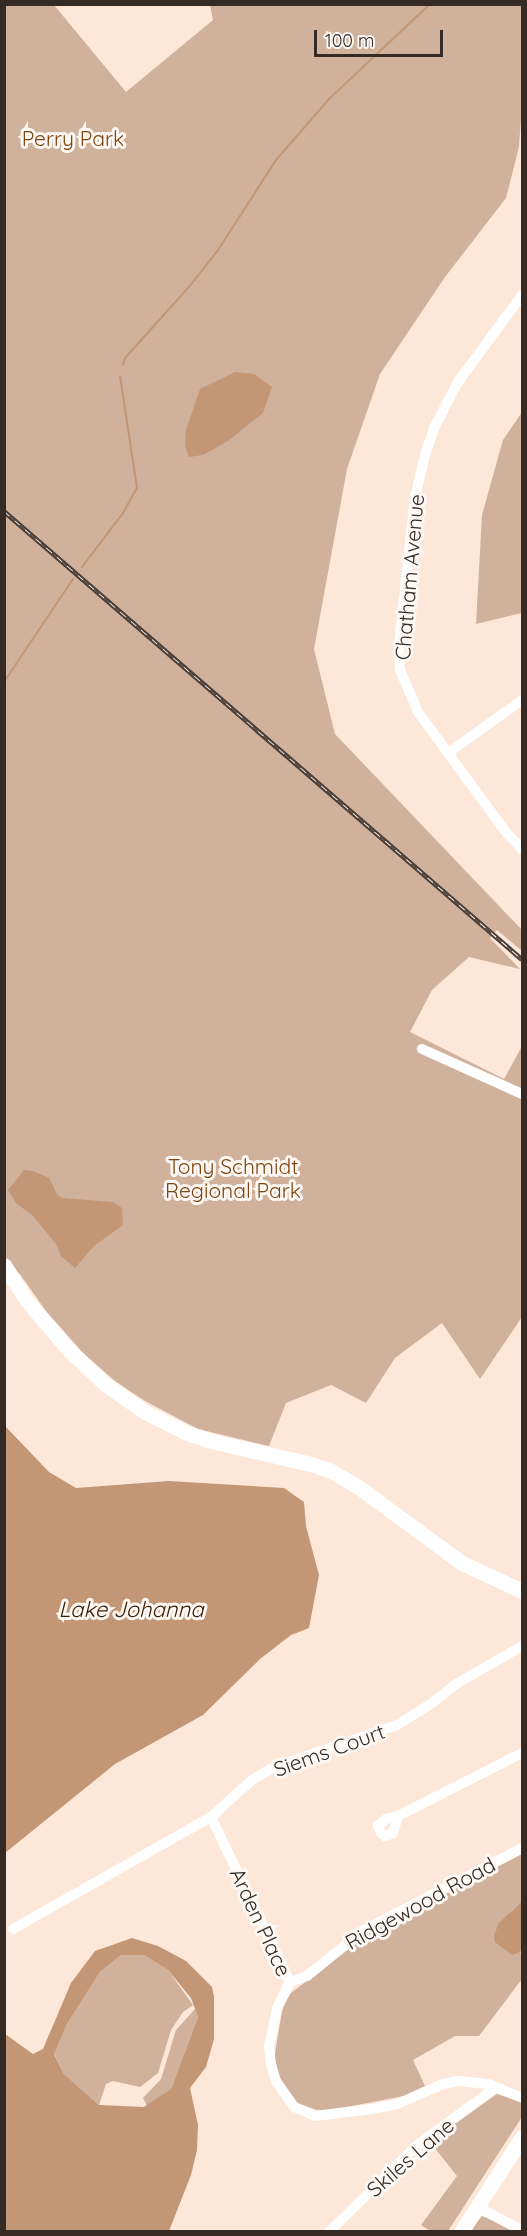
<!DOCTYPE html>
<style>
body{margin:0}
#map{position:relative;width:527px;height:2236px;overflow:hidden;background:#fde7d8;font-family:Quicksand,sans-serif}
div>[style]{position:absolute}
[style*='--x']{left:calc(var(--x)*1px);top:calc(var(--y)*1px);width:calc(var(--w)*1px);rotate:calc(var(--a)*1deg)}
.green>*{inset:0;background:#d0b19c}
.water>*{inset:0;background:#c39675}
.stream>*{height:2px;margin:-1px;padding:0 1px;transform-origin:1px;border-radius:1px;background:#c39675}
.street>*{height:10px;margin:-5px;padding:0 5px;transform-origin:5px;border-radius:5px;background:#fff}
.secondary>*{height:15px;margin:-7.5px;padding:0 7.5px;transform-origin:7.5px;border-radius:7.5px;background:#fff}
.rail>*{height:4.5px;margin-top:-2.25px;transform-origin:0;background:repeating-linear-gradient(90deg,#fdf8f4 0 7px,#4a3e36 0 14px);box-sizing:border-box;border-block:2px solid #4a3e36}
span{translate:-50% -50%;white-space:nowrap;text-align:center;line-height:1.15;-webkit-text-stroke:6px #fdf8f4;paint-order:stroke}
.park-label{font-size:21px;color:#7f4510}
.street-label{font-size:21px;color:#352b24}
.water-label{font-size:22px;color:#402107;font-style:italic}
.frame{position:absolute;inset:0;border:6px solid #352b24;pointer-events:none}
.scale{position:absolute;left:314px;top:30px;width:129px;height:27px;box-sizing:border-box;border:3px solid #352b24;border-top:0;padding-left:8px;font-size:18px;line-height:21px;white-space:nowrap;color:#352b24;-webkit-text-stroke:4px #fdf8f4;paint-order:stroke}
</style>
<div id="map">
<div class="green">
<div style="clip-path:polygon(4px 5px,54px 5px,126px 92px,213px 20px,210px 5px,522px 5px,522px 103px,519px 147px,506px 198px,445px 277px,380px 374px,347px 469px,314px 649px,335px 734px,522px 930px,522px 951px,497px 930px,490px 938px,520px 969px,469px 957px,432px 990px,410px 1032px,504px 1079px,522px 1046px,522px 1317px,480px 1379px,442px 1323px,395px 1358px,366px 1403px,331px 1385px,286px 1403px,269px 1446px,198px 1429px,145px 1401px,115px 1381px,84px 1354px,46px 1311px,19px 1273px,5px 1279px)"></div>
<div style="clip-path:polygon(522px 412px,522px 613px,476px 624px,482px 515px,503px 440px)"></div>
<div style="clip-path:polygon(522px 1854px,522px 1901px,511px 1911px,520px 1953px,522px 1951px,522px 1979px,479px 2036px,455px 2036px,413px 2060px,425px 2086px,404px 2096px,331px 2110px,317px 2110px,295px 2102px,279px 2076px,274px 2059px,283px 2006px,291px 1993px,372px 1931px)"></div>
<div style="clip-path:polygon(121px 1955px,144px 1955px,168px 1970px,193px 2005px,183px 2012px,171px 2030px,158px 2073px,140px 2087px,113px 2081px,106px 2084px,99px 2105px,64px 2074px,54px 2053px,67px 2024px,100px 1972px)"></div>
<div style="clip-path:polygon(195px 2009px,198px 2017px,171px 2089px,147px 2106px,143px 2098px,161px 2079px,176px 2030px)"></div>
<div style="clip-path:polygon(497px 2094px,521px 2102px,522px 2117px,448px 2231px,430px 2231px,421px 2225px,457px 2176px,430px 2142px)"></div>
<div style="clip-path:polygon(482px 2216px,487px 2218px,512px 2231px,469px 2232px)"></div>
</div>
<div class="water">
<div style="clip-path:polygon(235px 372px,254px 374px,272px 387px,263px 413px,228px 441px,203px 455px,189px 457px,185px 446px,186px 430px,200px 389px)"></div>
<div style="clip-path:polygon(24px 1170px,33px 1171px,49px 1178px,57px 1194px,62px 1198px,113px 1202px,122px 1208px,123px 1225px,94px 1246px,75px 1268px,61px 1256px,56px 1244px,33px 1216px,16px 1203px,8px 1190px)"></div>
<div style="clip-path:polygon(5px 1426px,49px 1472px,76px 1488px,169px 1481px,284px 1488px,304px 1502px,306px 1526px,319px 1575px,309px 1628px,291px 1635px,260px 1659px,203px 1715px,115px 1764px,5px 1853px)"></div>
<div style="clip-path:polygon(522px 1901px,522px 1951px,512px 1955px,495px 1942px,494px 1935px,499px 1923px)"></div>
<div style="clip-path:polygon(evenodd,132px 1938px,158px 1946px,186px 1961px,212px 1987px,214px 1996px,214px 2039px,206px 2067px,190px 2088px,198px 2125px,197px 2150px,191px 2175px,169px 2231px,5px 2231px,5px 2034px,33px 2054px,43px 2049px,71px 1983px,95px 1951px,132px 1938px,121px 1955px,144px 1955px,168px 1970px,191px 1998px,198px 2017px,171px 2089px,144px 2107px,99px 2105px,64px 2074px,54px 2054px,67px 2024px,100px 1972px,121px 1955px)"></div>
</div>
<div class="stream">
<div style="--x:123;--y:365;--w:7;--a:-74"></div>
<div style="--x:125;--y:358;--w:96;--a:-48"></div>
<div style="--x:189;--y:287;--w:47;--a:-51.9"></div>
<div style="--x:218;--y:250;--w:107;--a:-57.2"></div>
<div style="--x:276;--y:160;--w:81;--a:-49"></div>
<div style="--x:329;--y:99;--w:139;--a:-43.2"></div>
<div style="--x:82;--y:567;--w:68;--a:-52.8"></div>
<div style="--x:123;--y:513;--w:29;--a:-61"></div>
<div style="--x:137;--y:488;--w:113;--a:-98.6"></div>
<div style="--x:4;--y:682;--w:124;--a:-56.2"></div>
</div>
<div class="street">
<div style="--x:522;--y:295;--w:108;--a:126.3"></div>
<div style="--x:458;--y:382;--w:52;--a:117.6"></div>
<div style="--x:434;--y:428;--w:28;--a:108"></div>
<div style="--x:425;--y:455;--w:43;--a:103.4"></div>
<div style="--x:415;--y:497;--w:148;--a:96.2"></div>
<div style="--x:399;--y:644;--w:26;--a:88"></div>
<div style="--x:400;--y:670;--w:46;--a:66.8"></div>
<div style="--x:418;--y:712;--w:147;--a:53.8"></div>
<div style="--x:505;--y:831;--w:25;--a:47"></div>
<div style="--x:448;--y:753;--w:91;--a:-35.6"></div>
<div style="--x:422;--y:1049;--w:110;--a:24.2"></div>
<div style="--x:398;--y:1816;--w:18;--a:106"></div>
<div style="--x:393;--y:1833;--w:9;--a:159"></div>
<div style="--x:385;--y:1836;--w:5;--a:-143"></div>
<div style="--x:381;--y:1833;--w:8;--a:-113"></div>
<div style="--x:378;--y:1826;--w:11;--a:-41"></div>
<div style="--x:386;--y:1819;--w:12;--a:-14"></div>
<div style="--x:398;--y:1816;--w:139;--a:-26.9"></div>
<div style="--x:211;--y:1817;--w:183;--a:64.4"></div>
<div style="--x:290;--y:1982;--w:30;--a:116"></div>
<div style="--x:277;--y:2009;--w:38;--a:102"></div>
<div style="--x:269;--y:2046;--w:18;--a:84"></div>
<div style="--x:271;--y:2064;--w:18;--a:74"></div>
<div style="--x:276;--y:2081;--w:32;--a:55"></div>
<div style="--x:294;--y:2107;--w:23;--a:23"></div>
<div style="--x:315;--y:2116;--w:57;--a:-7"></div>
<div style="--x:372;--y:2109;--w:25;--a:-11"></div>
<div style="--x:397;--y:2104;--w:50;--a:-23.5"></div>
<div style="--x:443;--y:2084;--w:16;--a:-11"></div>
<div style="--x:459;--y:2081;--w:29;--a:6"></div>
<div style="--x:488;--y:2084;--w:37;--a:22"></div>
<div style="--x:13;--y:1929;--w:227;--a:-29.5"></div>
<div style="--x:211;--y:1817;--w:55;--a:-42.1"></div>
<div style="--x:252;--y:1780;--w:23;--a:-31"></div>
<div style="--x:272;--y:1768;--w:132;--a:-19"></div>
<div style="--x:397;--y:1725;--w:36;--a:-32"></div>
<div style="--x:428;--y:1706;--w:36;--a:-38"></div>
<div style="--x:456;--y:1684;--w:76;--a:-29.9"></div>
<div style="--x:290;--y:1982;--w:18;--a:-19"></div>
<div style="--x:307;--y:1976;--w:73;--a:-38.9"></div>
<div style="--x:364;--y:1930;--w:178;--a:-27.4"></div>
<div style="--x:477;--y:2207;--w:51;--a:27.1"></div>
<div style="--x:329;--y:2232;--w:122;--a:-44.7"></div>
<div style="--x:416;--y:2146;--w:99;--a:-36.4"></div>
</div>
<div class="secondary">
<div style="--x:4;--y:1265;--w:43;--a:57.4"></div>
<div style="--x:27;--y:1301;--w:63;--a:49.5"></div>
<div style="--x:68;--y:1349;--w:51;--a:43.4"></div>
<div style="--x:105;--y:1384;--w:49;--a:35"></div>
<div style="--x:145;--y:1412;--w:47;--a:26.6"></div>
<div style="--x:187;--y:1433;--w:25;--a:18"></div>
<div style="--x:211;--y:1441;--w:103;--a:13"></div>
<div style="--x:311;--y:1464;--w:21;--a:19"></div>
<div style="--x:331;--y:1471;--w:30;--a:30"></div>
<div style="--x:357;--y:1486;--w:130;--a:36.3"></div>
<div style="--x:462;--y:1563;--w:66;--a:25"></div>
<div style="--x:461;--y:2232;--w:113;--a:-57.3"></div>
</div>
<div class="rail">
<div style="--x:4;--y:511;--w:685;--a:40.86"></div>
</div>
<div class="park-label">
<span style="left:73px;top:138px">Perry Park</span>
<span style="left:233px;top:1178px">Tony Schmidt<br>Regional Park</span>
</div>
<div class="street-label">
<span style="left:409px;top:577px;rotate:-85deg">Chatham Avenue</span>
<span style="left:329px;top:1750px;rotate:-20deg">Siems Court</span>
<span style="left:420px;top:1903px;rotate:-29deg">Ridgewood Road</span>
<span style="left:261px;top:1922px;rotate:65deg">Arden Place</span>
<span style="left:410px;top:2157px;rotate:-41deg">Skiles Lane</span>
</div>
<div class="water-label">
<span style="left:131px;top:1610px">Lake Johanna</span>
</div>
<div class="frame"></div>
<div class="scale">100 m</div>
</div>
